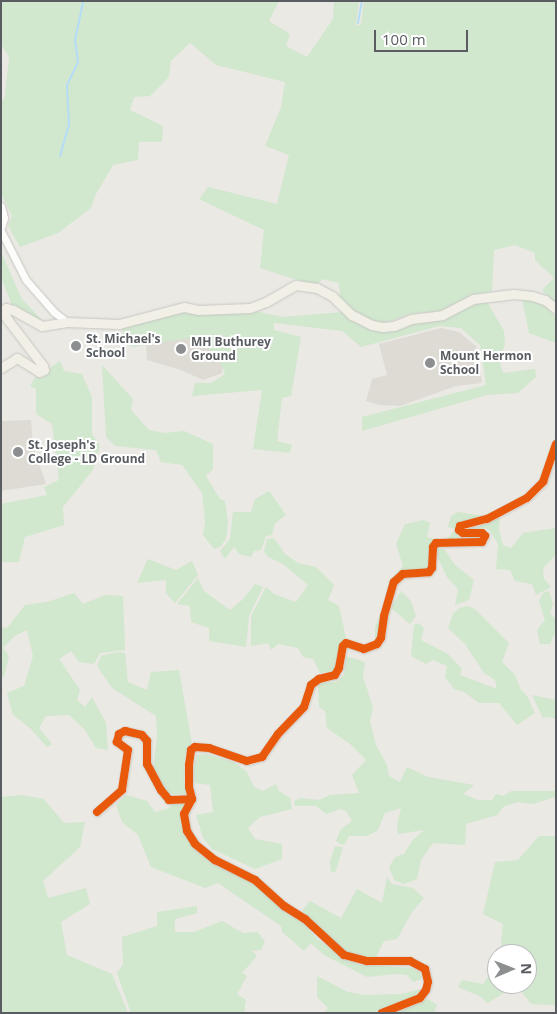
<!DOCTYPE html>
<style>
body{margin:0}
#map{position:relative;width:557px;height:1014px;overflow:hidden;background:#eae9e3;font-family:"Open Sans",sans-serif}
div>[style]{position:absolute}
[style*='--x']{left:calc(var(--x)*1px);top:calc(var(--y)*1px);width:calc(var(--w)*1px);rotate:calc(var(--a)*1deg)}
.education>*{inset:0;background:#dddbd3}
.green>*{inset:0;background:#d1e7ce}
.stream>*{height:2px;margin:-1px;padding:0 1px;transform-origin:1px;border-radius:1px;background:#b5ddf7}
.roads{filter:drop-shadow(0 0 1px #c6c6c4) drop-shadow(0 0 1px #c6c6c4)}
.minor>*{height:7px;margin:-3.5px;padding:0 3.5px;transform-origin:3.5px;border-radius:3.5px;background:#fcfcfb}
.major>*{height:9px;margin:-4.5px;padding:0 4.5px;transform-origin:4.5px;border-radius:4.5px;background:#f2f0e6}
.cycleway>*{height:8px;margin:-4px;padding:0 4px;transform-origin:4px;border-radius:4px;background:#e8590c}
.dots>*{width:14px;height:14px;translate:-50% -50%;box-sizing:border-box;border:2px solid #fff;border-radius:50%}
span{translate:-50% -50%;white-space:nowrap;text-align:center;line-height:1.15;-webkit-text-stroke:4px #fff;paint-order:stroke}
.poi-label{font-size:12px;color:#595d62;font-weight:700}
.left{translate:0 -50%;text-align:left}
.frame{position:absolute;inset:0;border:2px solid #595d62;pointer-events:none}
.north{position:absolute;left:487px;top:944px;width:50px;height:50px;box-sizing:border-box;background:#fff;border:1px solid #bdbec0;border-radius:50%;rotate:89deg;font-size:14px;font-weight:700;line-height:20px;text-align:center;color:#595d62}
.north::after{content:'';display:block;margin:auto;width:18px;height:22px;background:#8c8e8f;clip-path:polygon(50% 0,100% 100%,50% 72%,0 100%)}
.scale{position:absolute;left:374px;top:30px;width:94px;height:22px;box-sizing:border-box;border:2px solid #595d62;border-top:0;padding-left:6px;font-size:15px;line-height:18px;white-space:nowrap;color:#595d62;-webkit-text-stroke:4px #fff;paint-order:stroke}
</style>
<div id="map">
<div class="education">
<div style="clip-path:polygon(441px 328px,459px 332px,477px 347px,471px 357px,480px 368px,482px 383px,456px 386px,400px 406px,379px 405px,366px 401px,372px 379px,387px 375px,379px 344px)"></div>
<div style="clip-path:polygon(183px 333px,207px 341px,223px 357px,222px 373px,203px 380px,181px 370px,147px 360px,146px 341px)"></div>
<div style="clip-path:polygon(31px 420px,33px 447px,46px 484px,1px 491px,1px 421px)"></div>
</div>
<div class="green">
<div style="clip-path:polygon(1px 1px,279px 1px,269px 21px,290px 34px,286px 46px,307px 57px,333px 19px,334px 1px,359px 1px,356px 26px,361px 24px,364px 1px,556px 1px,556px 305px,542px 290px,554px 278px,535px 260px,535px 253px,515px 245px,494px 250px,492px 291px,470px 296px,441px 311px,409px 314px,383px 324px,369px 320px,350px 308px,340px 298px,339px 283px,322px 279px,316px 286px,260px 268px,264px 230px,199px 199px,208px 187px,277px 204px,289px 155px,265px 146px,281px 107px,285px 82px,216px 65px,190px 43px,171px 61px,169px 77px,150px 96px,134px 97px,130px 110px,163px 126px,162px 142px,139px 142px,138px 160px,113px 165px,96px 194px,91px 208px,58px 233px,20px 247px,8px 226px,12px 216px,1px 193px,1px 104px,5px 96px,9px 57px,1px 44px)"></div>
<div style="clip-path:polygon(1px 252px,22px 299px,43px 321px,42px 323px,12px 305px,1px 277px)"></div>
<div style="clip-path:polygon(522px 299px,545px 304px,552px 314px,556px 316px,556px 343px,529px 333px)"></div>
<div style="clip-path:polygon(470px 303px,488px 303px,504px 331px,505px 345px,499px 358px,503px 373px,535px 369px,536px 377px,518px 393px,487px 395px,362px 431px,362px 417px,486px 385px,480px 345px,461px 328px,439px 326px,361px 347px,342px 331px,274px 323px,274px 330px,301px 337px,291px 396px,282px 398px,277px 441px,292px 445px,290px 453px,253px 449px,262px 390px,192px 396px,195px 383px,211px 383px,225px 374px,219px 358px,205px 345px,188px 338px,134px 347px,121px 343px,123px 327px,184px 311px,254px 311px,283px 317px,343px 312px,382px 329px)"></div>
<div style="clip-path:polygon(60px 361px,64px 371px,82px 374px,92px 397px,92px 434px,100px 446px,93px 470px,63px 507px,64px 525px,25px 537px,19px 562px,2px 562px,1px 504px,47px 495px,44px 487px,59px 480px,52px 424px,36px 414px,36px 389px,30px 386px,36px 376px,42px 378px,48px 373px,51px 367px)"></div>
<div style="clip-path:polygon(102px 365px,133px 399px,131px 410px,149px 430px,165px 433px,184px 431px,213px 444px,213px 469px,206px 476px,220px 499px,225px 501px,228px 522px,226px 539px,220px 547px,214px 549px,203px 535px,205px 522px,202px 493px,182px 465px,161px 462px,156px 450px,115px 446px,106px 437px)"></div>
<div style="clip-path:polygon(269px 491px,286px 515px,275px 523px,272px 535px,266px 536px,261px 550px,254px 551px,251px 557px,239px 554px,234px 547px,225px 559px,220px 551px,230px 539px,233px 512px,251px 512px,255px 499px)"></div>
<div style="clip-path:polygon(458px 512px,484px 516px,460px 522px,455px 529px,457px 534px,461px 537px,481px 536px,480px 540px,445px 542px,455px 529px,448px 527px,451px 516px)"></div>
<div style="clip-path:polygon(500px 516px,499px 530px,503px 545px,511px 548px,523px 533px,556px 528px,556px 550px,554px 557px,543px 568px,544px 579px,551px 587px,536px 595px,532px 584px,515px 581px,510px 570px,496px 569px,498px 544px,489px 530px,485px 528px,464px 531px,464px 526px,476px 527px)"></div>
<div style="clip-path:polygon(424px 520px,430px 523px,427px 537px,439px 540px,429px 564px,427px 568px,422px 570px,403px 571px,385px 608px,379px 625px,378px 639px,375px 640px,375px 627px,384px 605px,389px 581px,403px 566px,396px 544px,405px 524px)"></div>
<div style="clip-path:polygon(274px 538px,285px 554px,298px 563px,316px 567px,334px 585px,328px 600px,339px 606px,346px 638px,341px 645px,339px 666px,333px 671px,320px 673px,313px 659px,303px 657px,298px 648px,278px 644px,271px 650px,268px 643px,251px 646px,251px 616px,266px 587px,274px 594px,296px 602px,308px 585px,283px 564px,268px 557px,264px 551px,267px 539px)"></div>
<div style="clip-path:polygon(438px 548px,444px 549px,455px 565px,474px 580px,469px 600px,455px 605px,458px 589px,447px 577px,436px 554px)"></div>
<div style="clip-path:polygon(148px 559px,176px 570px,192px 561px,198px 575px,175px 603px,166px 593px,166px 580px,137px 583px)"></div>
<div style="clip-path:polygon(198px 578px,204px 591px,230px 610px,242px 600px,255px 584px,263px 587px,249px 616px,246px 647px,209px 641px,209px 628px,191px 622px,190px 606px,177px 604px)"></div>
<div style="clip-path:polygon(401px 591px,411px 601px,416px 616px,410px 624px,391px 608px)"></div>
<div style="clip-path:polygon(549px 591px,553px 604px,550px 613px,556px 620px,556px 631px,550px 644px,540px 644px,537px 630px,545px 620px,539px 601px,544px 592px)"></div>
<div style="clip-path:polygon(74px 593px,83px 604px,105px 595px,123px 596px,125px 650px,100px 653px,94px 664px,79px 662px,71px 651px,59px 659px,80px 690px,77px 700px,85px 707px,92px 697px,106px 723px,108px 750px,96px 748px,85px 730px,69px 715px,46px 716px,39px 728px,52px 744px,47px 747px,31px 729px,13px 715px,7px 693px,24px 686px,33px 656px,27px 630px,15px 636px,3px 648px,9px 656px,4px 677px,1px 677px,1px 627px,7px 628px,25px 605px,47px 602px)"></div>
<div style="clip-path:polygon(468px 606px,475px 609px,509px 643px,502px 662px,515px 675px,521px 690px,527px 696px,535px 713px,517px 725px,499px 703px,479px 703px,464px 692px,454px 689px,445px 677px,447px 666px,433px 660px,426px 664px,411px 656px,414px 625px,419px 623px,424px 628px,421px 640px,448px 654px,462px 669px,460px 675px,497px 689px,495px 680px,484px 673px,465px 644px,448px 628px,453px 614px,459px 608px)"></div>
<div style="clip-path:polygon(117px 652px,125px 653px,128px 682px,147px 690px,151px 672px,179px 670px,192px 744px,185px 755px,184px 782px,189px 795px,170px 794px,164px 791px,153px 769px,157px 736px,156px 716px,112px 688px,97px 666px,101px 656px)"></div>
<div style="clip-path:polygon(346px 656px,365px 662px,363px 677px,373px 707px,370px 721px,376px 745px,387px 765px,389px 776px,400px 782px,407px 767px,428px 777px,474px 785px,463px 794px,478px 800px,492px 800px,496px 794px,503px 796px,511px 791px,556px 791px,556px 799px,555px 797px,533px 804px,517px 802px,503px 807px,497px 815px,466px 824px,465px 845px,433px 843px,421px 860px,417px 879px,404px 884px,394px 880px,389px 867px,395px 857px,404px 854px,412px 841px,424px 830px,398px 834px,397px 825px,401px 808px,385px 813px,378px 830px,367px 836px,349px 836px,345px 844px,342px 845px,336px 841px,341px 829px,352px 821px,346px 811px,341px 809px,326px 814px,316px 806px,295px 806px,294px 801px,301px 798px,319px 800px,330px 795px,359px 793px,352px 775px,366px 760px,350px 744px,327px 728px,325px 711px,319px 707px,318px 683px,337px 682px,344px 675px)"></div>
<div style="clip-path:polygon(532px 695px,556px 700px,556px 719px,549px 717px,543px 718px)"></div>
<div style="clip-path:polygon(206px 754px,234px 762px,247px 772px,254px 787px,263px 791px,276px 784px,279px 791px,290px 798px,292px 809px,260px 817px,248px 828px,255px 839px,282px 844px,282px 859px,255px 869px,212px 849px,203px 838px,196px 815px,213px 812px,210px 785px,195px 783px,194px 766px,197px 755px)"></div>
<div style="clip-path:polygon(21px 795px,44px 799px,64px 823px,85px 822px,80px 847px,43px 881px,48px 898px,86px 888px,90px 904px,61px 922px,67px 955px,112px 974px,128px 1013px,1px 1013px,1px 797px)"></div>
<div style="clip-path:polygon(126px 795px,147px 801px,155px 812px,167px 809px,173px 804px,188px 801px,181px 813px,182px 829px,198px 852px,213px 864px,253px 883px,284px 911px,305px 924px,317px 939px,349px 960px,361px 965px,412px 968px,420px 972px,422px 979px,413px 982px,407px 975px,394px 974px,367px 977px,324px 955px,311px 943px,304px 951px,282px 932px,281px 926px,218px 883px,205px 888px,151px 867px,138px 835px,122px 822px,116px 805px)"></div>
<div style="clip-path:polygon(539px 836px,556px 836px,556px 1005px,531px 1004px,519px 988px,505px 992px,488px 1003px,479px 996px,458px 987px,462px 980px,483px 984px,495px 966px,497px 984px,527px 984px,527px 954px,511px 954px,501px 945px,503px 924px,483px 914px,495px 862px,518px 860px)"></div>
<div style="clip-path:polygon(335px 846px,343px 847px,336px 871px,331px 873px,330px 861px)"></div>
<div style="clip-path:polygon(387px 877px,392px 884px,413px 888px,424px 898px,412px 912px,397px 939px,384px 941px,376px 957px,361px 958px,346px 953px,314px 924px,302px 910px,310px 901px,341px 918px,357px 889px,382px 903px)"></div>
<div style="clip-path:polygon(197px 906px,197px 913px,175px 919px,175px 932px,194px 932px,222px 921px,243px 933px,257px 932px,265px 941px,261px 950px,252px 951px,257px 956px,242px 973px,247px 976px,237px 994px,246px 1000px,244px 1013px,131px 1013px,117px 973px,123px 964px,122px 937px,157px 926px,157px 912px)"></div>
<div style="clip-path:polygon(317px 976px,348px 992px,365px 995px,401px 994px,421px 989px,416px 996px,374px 1012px,324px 1013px,328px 1008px,317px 997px)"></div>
<div style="clip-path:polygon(428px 999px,437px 1005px,434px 1013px,390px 1013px)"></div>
</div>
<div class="stream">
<div style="--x:358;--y:23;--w:22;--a:-80"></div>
<div style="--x:60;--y:156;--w:33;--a:-74"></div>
<div style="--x:69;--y:124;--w:39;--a:-93"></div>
<div style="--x:67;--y:85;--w:25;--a:-64"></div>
<div style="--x:78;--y:62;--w:22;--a:-98"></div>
<div style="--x:75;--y:40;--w:40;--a:-78"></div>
</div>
<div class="roads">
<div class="minor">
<div style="--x:1;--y:206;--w:12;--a:76"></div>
<div style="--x:4;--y:218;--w:9;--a:108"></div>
<div style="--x:1;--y:231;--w:55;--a:63"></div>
<div style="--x:26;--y:280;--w:43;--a:48.8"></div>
<div style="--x:54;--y:312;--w:16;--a:38"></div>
<div style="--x:192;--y:799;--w:17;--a:118"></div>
<div style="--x:184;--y:814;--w:17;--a:80"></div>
<div style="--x:187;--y:831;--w:15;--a:58"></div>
<div style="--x:195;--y:844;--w:26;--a:39"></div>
<div style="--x:215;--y:860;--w:45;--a:26.6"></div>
<div style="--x:255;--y:880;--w:39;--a:42"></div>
<div style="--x:284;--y:906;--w:25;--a:32"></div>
<div style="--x:305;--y:919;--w:53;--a:42.7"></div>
<div style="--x:344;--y:955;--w:24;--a:15"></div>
<div style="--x:367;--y:961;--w:43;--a:0"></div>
<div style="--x:410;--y:961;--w:17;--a:28"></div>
<div style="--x:425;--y:969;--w:13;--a:77"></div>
<div style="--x:428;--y:982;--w:8;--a:104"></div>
<div style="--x:426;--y:990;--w:10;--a:127"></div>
<div style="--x:420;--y:998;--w:41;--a:158.5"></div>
<div style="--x:97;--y:812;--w:33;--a:-41"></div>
<div style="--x:122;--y:790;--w:40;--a:-81.5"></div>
<div style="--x:128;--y:750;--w:14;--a:-144"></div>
<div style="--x:117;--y:742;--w:8;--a:-76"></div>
<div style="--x:119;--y:734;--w:7;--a:-27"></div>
<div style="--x:125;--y:731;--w:17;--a:13"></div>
<div style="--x:142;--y:735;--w:8;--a:50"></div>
<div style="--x:147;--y:741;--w:23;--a:90"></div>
<div style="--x:147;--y:764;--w:30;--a:62"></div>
<div style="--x:161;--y:790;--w:13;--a:51"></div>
<div style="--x:169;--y:800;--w:23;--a:-2"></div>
<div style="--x:192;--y:799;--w:12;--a:-104"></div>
<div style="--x:189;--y:787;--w:22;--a:-90"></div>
<div style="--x:189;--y:765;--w:15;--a:-82"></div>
<div style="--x:191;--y:750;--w:5;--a:-37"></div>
<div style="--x:195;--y:747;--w:14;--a:4"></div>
<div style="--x:209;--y:748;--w:40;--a:18.9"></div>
<div style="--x:247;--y:761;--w:16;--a:-15"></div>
<div style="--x:262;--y:757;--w:28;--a:-55"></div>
<div style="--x:278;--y:734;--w:37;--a:-46"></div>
<div style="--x:304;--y:707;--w:23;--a:-72"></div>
<div style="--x:311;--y:685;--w:10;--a:-37"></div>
<div style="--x:319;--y:679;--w:16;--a:-14"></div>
<div style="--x:335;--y:675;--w:8;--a:-60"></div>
<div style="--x:339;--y:668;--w:22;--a:-80"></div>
<div style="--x:343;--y:646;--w:4;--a:-45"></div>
<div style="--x:346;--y:643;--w:19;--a:18"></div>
<div style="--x:364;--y:649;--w:14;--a:-21"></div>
<div style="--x:377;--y:644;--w:7;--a:-56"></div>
<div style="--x:381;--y:638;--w:22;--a:-82"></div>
<div style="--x:384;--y:616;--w:35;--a:-74"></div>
<div style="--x:394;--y:582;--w:12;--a:-42"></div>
<div style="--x:403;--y:574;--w:26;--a:-4"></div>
<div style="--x:429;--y:572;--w:5;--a:-53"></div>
<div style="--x:432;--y:568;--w:21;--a:-87"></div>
<div style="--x:433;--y:547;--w:5;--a:-53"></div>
<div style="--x:436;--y:543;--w:46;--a:-1.2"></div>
<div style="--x:482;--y:542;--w:7;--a:-63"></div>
<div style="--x:485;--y:536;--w:4;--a:-135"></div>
<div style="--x:482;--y:533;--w:19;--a:180"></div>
<div style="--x:463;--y:533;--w:5;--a:-143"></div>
<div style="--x:459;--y:530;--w:4;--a:-76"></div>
<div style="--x:460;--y:526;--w:28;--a:-15"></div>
<div style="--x:487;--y:519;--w:45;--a:-27.7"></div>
<div style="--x:527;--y:498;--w:23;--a:-45"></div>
<div style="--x:543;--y:482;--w:40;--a:-71.1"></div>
</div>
<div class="major">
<div style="--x:1;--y:368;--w:19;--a:-32"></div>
<div style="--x:17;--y:358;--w:26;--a:32"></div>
<div style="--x:39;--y:372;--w:5;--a:-22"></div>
<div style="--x:44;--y:370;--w:4;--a:-104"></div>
<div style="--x:43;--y:366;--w:58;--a:-127.3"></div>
<div style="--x:8;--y:320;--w:6;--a:-121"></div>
<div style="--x:5;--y:315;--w:7;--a:-82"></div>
<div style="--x:6;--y:308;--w:7;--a:16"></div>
<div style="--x:13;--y:310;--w:33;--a:29"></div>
<div style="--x:42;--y:326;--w:25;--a:-9"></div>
<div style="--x:67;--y:322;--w:52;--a:2.2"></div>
<div style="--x:119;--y:324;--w:67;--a:-14.7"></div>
<div style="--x:184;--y:307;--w:14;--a:12"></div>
<div style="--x:198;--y:310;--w:52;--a:-2.2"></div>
<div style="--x:250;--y:308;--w:17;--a:-21"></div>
<div style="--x:266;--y:302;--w:34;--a:-30"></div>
<div style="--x:296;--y:285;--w:21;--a:8"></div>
<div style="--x:317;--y:288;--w:17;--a:28"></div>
<div style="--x:332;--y:296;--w:28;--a:44"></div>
<div style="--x:352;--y:315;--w:22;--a:27"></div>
<div style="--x:372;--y:325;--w:10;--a:11"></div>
<div style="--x:382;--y:327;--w:12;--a:-5"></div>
<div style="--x:394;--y:326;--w:18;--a:-22"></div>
<div style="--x:411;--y:319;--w:31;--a:-7"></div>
<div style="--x:442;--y:315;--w:35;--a:-27"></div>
<div style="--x:473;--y:299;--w:41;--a:-7"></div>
<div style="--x:514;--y:294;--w:18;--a:6"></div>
<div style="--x:532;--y:296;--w:14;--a:17"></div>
<div style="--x:545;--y:300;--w:14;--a:39"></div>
</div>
</div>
<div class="cycleway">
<div style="--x:192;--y:799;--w:17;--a:118"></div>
<div style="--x:184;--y:814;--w:17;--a:80"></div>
<div style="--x:187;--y:831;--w:15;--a:58"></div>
<div style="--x:195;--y:844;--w:26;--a:39"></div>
<div style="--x:215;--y:860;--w:45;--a:26.6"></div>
<div style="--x:255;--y:880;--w:39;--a:42"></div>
<div style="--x:284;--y:906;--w:25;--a:32"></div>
<div style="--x:305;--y:919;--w:53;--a:42.7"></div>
<div style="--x:344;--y:955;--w:24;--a:15"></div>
<div style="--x:367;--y:961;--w:43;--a:0"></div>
<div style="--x:410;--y:961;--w:17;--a:28"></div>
<div style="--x:425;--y:969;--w:13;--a:77"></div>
<div style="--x:428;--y:982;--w:8;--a:104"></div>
<div style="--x:426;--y:990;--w:10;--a:127"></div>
<div style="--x:420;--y:998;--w:41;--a:158.5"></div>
<div style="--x:97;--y:812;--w:33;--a:-41"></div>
<div style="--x:122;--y:790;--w:40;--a:-81.5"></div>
<div style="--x:128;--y:750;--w:14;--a:-144"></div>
<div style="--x:117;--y:742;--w:8;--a:-76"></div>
<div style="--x:119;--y:734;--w:7;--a:-27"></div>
<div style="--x:125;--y:731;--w:17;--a:13"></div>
<div style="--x:142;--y:735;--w:8;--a:50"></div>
<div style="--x:147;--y:741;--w:23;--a:90"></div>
<div style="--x:147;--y:764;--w:30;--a:62"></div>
<div style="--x:161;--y:790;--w:13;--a:51"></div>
<div style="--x:169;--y:800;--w:23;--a:-2"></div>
<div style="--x:192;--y:799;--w:12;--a:-104"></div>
<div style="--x:189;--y:787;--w:22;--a:-90"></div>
<div style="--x:189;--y:765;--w:15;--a:-82"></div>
<div style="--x:191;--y:750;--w:5;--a:-37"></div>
<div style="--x:195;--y:747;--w:14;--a:4"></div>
<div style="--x:209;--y:748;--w:40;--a:18.9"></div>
<div style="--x:247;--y:761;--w:16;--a:-15"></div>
<div style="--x:262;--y:757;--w:28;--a:-55"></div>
<div style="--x:278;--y:734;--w:37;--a:-46"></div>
<div style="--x:304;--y:707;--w:23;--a:-72"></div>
<div style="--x:311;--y:685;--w:10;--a:-37"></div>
<div style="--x:319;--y:679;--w:16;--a:-14"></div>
<div style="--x:335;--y:675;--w:8;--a:-60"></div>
<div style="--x:339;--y:668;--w:22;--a:-80"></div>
<div style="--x:343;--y:646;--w:4;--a:-45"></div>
<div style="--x:346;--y:643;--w:19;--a:18"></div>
<div style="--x:364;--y:649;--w:14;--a:-21"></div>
<div style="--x:377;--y:644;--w:7;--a:-56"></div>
<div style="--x:381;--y:638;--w:22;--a:-82"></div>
<div style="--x:384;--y:616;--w:35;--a:-74"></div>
<div style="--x:394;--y:582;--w:12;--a:-42"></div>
<div style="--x:403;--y:574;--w:26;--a:-4"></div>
<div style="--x:429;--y:572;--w:5;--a:-53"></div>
<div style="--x:432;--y:568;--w:21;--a:-87"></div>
<div style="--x:433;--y:547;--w:5;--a:-53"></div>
<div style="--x:436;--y:543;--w:46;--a:-1.2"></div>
<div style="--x:482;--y:542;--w:7;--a:-63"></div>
<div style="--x:485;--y:536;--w:4;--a:-135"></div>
<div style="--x:482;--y:533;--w:19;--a:180"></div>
<div style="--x:463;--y:533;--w:5;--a:-143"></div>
<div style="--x:459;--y:530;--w:4;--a:-76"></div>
<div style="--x:460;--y:526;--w:28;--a:-15"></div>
<div style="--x:487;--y:519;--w:45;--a:-27.7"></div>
<div style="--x:527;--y:498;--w:23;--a:-45"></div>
<div style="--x:543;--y:482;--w:40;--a:-71.1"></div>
</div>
<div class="dots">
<div style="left:76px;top:346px;background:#8c8e8f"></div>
<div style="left:181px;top:349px;background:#8c8e8f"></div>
<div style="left:430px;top:363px;background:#8c8e8f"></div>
<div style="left:18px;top:452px;background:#8c8e8f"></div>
</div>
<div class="poi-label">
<span class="left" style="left:86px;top:346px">St. Michael's<br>School</span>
<span class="left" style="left:191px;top:349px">MH Buthurey<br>Ground</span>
<span class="left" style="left:440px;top:363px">Mount Hermon<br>School</span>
<span class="left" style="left:28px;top:452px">St. Joseph's<br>College - LD Ground</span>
</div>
<div class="frame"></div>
<div class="north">N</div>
<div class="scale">100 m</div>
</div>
